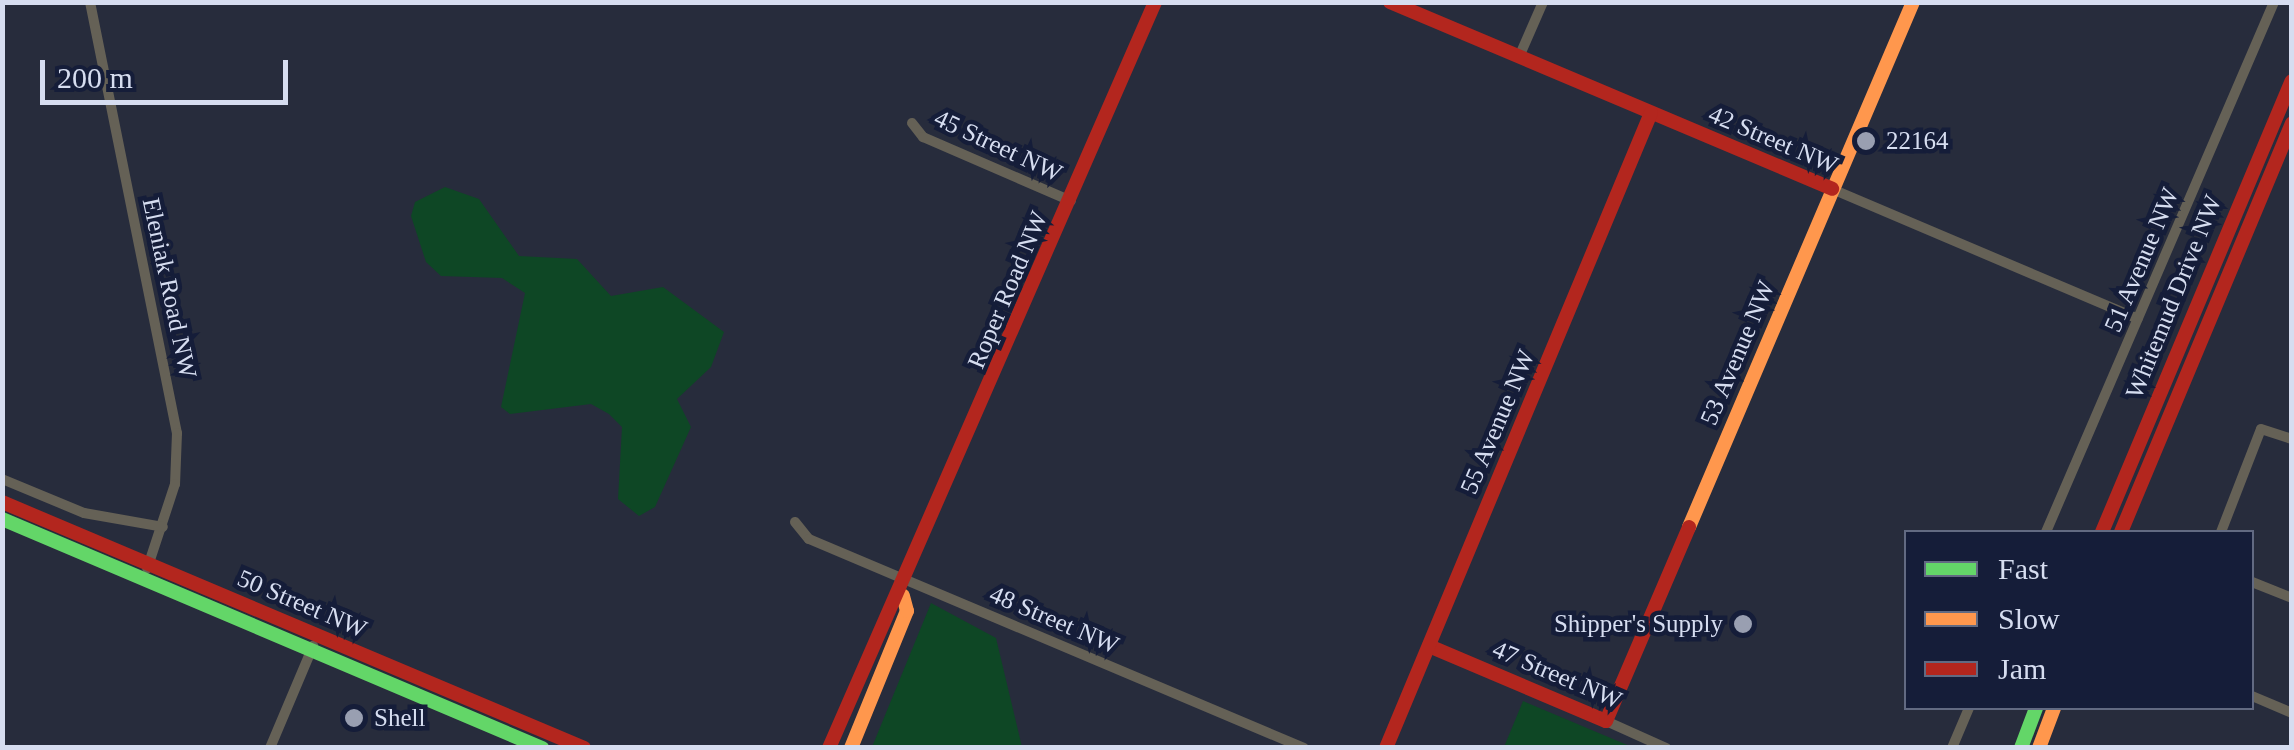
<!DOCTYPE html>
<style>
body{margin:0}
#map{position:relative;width:2294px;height:750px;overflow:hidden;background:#272c3c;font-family:Georgia,serif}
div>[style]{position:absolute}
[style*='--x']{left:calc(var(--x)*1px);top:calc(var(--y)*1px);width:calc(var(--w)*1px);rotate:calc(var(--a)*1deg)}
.green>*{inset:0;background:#0e4725}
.street>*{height:10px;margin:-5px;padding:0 5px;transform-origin:5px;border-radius:5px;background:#656156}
.fast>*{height:14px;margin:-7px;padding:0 7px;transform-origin:7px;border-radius:7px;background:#63d668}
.slow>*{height:14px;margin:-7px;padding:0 7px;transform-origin:7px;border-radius:7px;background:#ff974d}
.jam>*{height:14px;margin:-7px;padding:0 7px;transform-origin:7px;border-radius:7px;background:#b3261e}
.dots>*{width:28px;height:28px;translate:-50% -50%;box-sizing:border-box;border:5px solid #151d39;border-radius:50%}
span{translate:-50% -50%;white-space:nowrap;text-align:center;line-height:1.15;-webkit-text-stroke:9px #151d39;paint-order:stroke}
.street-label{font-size:25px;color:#d6ddf0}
.poi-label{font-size:25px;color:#d6ddf0}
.left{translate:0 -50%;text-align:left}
.right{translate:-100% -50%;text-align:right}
.frame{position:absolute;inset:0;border:5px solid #d6ddf0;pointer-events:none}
.legend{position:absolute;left:1904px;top:530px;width:350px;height:180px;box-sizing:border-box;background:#151d39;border:2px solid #626a82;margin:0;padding:12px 18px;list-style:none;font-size:30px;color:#d6ddf0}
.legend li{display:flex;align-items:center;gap:20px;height:50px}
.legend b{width:50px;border:2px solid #626a82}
.scale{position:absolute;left:40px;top:60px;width:248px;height:45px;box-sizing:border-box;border:5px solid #d6ddf0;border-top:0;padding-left:12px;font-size:30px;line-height:35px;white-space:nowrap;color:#d6ddf0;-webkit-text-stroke:8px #151d39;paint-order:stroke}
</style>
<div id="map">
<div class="green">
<div style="clip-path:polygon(445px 187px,479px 199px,519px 256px,577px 259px,611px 296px,663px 287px,724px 332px,711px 367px,677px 399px,691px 427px,655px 507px,639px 516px,618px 499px,622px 427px,609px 414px,591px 404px,510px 414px,501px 407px,525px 293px,502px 278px,441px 276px,426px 262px,411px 216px,415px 202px)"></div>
<div style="clip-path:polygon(931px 603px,996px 638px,1022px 747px,872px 747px)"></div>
<div style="clip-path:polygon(1523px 701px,1632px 747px,1504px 747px)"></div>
</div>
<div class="street">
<div style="--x:90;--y:2;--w:440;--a:78.6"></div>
<div style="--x:177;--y:433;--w:51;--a:92.2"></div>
<div style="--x:175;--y:484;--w:89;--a:108.2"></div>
<div style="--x:1519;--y:57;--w:60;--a:-66.4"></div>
<div style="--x:912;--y:123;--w:18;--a:52"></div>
<div style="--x:923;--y:137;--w:161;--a:23.4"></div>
<div style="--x:1832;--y:189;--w:332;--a:23"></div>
<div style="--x:2;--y:479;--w:89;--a:22.5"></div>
<div style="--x:84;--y:513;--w:80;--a:10"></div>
<div style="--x:795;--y:522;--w:22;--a:51"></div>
<div style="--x:809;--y:539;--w:537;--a:22.89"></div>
<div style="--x:2046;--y:532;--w:577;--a:-66.72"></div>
<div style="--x:2221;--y:532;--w:110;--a:-68.8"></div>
<div style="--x:2261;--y:429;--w:33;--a:18"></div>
<div style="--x:2252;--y:582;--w:43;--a:21.8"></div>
<div style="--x:2252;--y:696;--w:43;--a:23"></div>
<div style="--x:1606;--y:721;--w:66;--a:24.2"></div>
<div style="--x:270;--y:748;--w:111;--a:-67.1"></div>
<div style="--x:1952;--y:748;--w:43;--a:-67"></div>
</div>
<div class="fast">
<div style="--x:2;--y:519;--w:587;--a:22.98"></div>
<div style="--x:2021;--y:748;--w:43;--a:-69.4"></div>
</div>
<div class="slow">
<div style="--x:1689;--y:527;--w:571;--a:-66.89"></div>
<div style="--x:851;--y:748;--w:148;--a:-67.8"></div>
<div style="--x:907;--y:611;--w:16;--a:-105"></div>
<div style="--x:2039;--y:748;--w:43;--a:-69.4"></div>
</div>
<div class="jam">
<div style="--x:1390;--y:2;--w:480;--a:22.9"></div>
<div style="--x:2;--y:502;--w:632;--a:22.91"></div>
<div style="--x:2102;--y:532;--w:489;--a:-67.2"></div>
<div style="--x:2121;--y:532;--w:443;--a:-67.3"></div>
<div style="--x:1429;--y:646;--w:192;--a:23"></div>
<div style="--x:1606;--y:721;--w:211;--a:-66.8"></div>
<div style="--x:829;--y:748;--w:814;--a:-66.39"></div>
<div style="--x:1386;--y:748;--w:688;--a:-67.35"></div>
</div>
<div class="dots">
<div style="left:1866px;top:141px;background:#999fb1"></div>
<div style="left:1743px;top:624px;background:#999fb1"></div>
<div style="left:354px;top:718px;background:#999fb1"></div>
</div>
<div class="street-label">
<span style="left:1773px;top:140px;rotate:23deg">42 Street NW</span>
<span style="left:998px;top:146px;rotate:25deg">45 Street NW</span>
<span style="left:2142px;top:260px;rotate:-67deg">51 Avenue NW</span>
<span style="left:169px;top:288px;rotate:78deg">Eleniak Road NW</span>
<span style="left:1008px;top:290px;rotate:-67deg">Roper Road NW</span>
<span style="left:2174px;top:297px;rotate:-68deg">Whitemud Drive NW</span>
<span style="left:1738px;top:353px;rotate:-67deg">53 Avenue NW</span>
<span style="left:1498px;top:422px;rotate:-67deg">55 Avenue NW</span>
<span style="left:302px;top:604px;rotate:23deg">50 Street NW</span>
<span style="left:1054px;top:620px;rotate:23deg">48 Street NW</span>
<span style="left:1557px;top:675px;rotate:23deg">47 Street NW</span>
</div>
<div class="poi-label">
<span class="left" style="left:1886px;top:141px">22164</span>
<span class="right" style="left:1723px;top:624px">Shipper's Supply</span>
<span class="left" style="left:374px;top:718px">Shell</span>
</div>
<div class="frame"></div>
<ul class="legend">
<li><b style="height:12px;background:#63d668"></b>Fast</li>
<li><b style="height:12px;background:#ff974d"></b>Slow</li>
<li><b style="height:12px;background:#b3261e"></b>Jam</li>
</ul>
<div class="scale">200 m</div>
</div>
